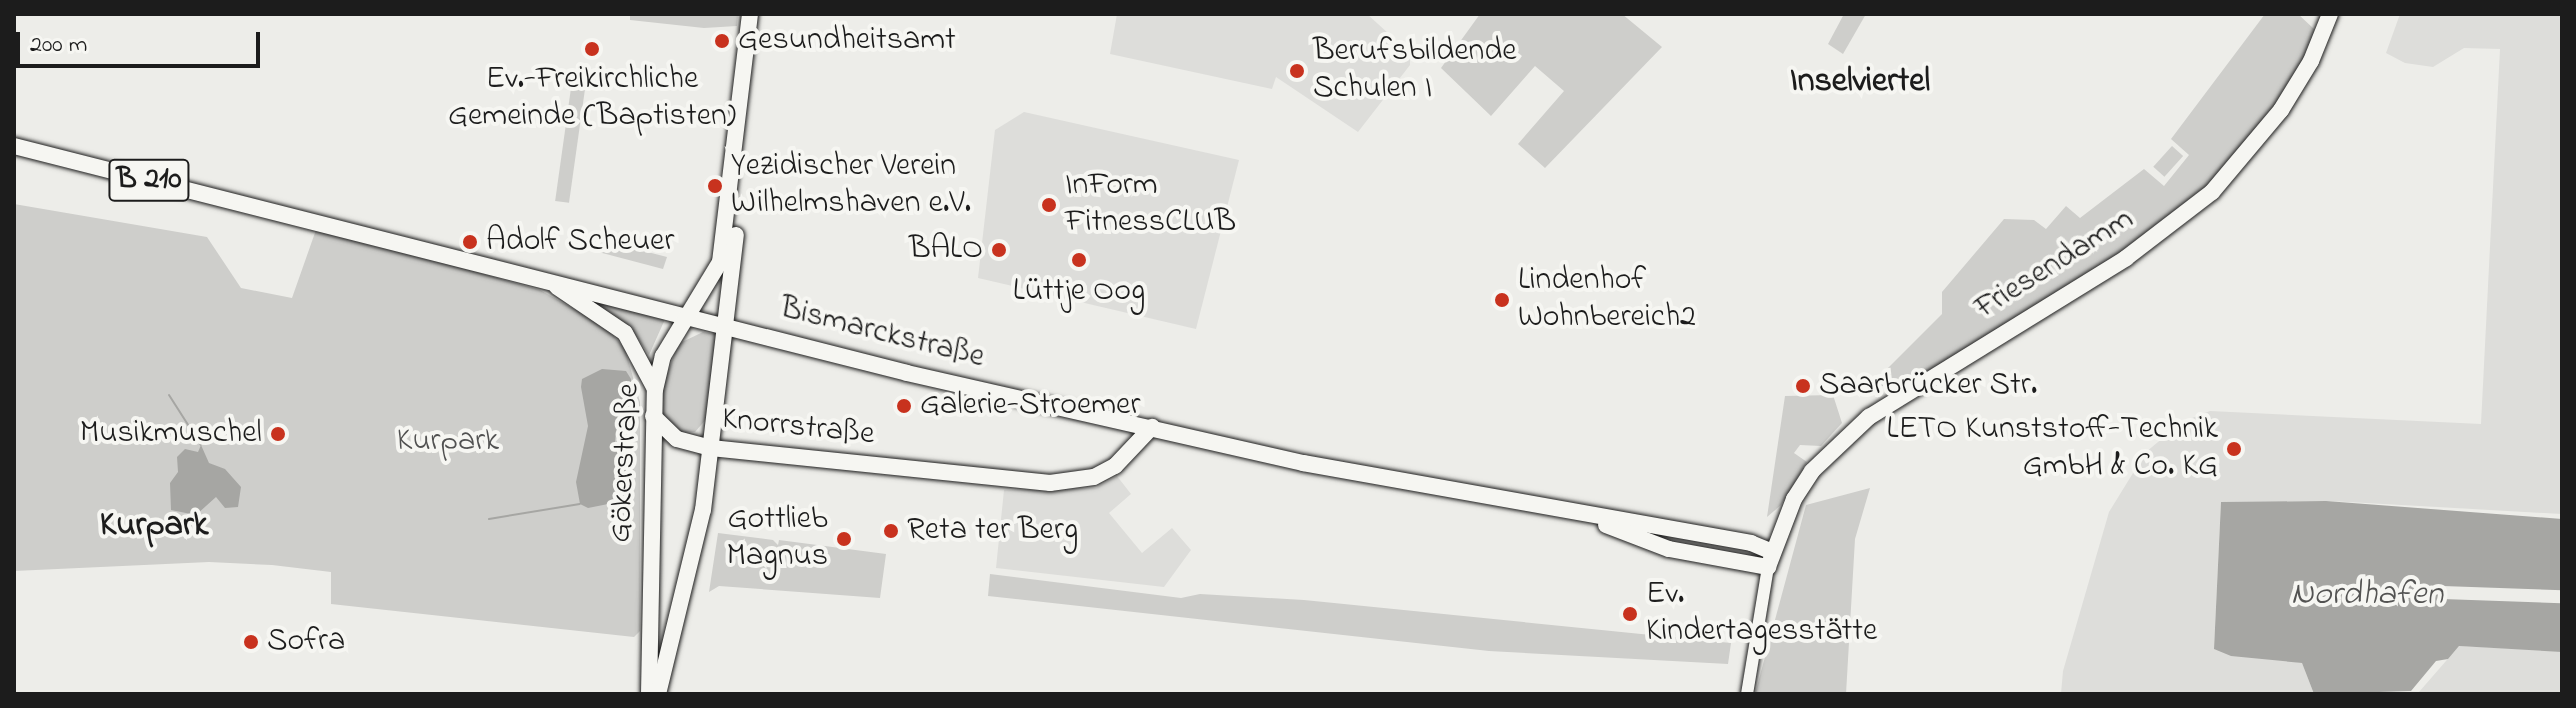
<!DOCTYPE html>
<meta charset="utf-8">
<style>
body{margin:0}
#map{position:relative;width:2576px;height:708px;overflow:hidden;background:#edede9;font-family:"Indie Flower",sans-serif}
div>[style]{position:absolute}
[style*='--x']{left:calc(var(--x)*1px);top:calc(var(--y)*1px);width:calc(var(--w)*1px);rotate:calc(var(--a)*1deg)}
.built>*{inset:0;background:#ddddda}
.green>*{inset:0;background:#cececb;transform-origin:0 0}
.water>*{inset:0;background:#a6a6a3}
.pier>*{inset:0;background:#edede9;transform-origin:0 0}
.stream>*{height:2px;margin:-1px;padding:0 1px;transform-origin:1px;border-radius:1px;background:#a6a6a3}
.roads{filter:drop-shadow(0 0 2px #1c1c1c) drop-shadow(0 0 2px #1c1c1c)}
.minor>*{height:12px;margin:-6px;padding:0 6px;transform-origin:6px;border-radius:6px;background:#f6f6f2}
.major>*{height:16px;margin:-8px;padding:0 8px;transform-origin:8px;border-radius:8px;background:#f6f6f2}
.dots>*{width:22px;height:22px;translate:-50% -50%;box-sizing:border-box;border:4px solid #f6f6f2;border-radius:50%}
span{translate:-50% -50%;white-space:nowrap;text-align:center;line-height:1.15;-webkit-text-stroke:8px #f6f6f2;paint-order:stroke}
.shield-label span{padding:2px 6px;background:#f6f6f2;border:2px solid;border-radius:6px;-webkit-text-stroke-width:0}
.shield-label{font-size:30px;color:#1c1c1c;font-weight:700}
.poi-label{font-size:32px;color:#1c1c1c}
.left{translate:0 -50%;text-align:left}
.right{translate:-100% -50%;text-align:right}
.street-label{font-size:32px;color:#1c1c1c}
.park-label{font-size:32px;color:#515151}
.neighbourhood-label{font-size:34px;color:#1c1c1c;font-weight:700}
.water-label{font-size:34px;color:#535352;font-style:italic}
.frame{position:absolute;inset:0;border:16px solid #1c1c1c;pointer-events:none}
.scale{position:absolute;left:16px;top:32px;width:244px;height:36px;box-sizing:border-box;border:4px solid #1c1c1c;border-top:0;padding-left:10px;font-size:24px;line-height:28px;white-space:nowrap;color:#1c1c1c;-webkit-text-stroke:6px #f6f6f2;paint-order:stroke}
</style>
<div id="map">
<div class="built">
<div style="clip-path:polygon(1117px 14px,1367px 14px,1410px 53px,1410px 65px,1358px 132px,1276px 77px,1272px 89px,1110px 54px)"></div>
<div style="clip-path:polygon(2400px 14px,2562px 14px,2562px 514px,2330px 501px,2221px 502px,2214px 649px,2302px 663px,2314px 694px,2061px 694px,2063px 671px,2109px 512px,2146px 452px,2182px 422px,2210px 411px,2481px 424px,2500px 49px,2464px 48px,2433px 67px,2405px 63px,2386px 53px)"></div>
<div style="clip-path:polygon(1024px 112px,1239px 160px,1196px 329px,978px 278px,995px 130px)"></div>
<div style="clip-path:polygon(1117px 476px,1131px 494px,1109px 513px,1142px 553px,1172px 528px,1191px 550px,1164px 587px,996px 568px,1004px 490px,1096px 488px)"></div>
<div style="clip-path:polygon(2459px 646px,2562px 651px,2562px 694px,2396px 694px,2419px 692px)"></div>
</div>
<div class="green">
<div style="clip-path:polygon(630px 14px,738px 14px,737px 26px,704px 28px,630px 20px)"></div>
<div style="clip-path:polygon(1480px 14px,1622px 14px,1662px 47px,1545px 168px,1518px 144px,1564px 91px,1535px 66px,1491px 116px,1441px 68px)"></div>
<div style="clip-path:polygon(1844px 14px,1866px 14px,1843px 54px,1828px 44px)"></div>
<div style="clip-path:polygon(2265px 14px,2298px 14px,2314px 29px,2313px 48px,2279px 109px,2212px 190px,2125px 257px,1926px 374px,1879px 387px,1887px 369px,1942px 314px,1942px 292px,2004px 219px,2034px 220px,2046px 229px,2066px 206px,2080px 218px,2144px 169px,2164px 186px,2189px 155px,2171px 139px)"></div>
<div style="left:571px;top:88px;width:14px;height:114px;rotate:8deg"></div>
<div style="left:2172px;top:146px;width:15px;height:28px;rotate:42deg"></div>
<div style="clip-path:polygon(14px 204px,207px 237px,241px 288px,292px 298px,317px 227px,540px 290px,606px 327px,625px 349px,640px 402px,640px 631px,634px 637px,331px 604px,331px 572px,272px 565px,209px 562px,14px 571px)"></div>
<div style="clip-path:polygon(597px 239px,667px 257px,663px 269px,587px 249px,589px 240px)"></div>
<div style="clip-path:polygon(572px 290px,666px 317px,649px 355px,633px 331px)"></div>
<div style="clip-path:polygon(703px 332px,716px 334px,708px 417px,695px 432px,678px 433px,663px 418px,663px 386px,678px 344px)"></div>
<div style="clip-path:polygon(1833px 395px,1842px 423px,1821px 446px,1800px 445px,1794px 453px,1807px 462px,1781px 505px,1767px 517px,1785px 396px)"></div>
<div style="clip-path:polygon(1870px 488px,1855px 539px,1846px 694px,1755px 694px,1806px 505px)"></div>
<div style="clip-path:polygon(718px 533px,773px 540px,778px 545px,779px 540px,886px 554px,880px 598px,719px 586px,709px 592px)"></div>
<div style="clip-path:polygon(990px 574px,1181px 598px,1200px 594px,1304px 600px,1731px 643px,1728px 664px,1489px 651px,988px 596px)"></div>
</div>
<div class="water">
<div style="clip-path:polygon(602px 369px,626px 371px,631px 379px,630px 421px,616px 430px,615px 443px,632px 459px,634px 474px,628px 495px,618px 502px,588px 508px,580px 504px,576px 482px,588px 426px,581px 387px,582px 379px)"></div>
<div style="clip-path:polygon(201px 445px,209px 463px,225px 469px,241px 487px,238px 507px,225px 508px,216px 497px,196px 515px,171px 510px,170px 483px,178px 472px,177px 457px,185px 449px,198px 452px)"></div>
<div style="clip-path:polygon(2326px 501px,2562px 519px,2562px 652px,2459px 646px,2448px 659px,2436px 661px,2411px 691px,2314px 694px,2302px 663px,2231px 656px,2214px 649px,2221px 502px)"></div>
</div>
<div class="pier">
<div style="left:2443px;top:586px;width:119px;height:13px;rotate:2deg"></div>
</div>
<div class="stream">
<div style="--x:169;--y:395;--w:59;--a:57.4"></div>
<div style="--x:489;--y:519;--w:92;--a:-9.4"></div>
</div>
<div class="roads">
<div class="minor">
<div style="--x:1747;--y:694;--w:129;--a:-80.6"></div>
</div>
<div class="major">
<div style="--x:14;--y:146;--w:921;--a:14.26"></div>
<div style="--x:907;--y:373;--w:406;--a:12.8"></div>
<div style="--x:1303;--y:463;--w:455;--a:10.1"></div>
<div style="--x:1751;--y:543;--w:23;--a:23"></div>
<div style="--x:557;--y:287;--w:82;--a:34.1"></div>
<div style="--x:625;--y:333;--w:61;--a:61.8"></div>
<div style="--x:653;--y:416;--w:33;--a:44"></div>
<div style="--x:677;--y:439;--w:35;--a:15"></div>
<div style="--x:711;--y:448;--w:341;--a:5.9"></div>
<div style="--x:1050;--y:483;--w:44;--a:-7.8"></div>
<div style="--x:1094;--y:477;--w:24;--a:-28"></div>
<div style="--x:1115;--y:466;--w:54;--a:-46.5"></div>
<div style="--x:1606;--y:525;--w:67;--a:20.9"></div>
<div style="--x:1669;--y:549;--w:101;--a:10.3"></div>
<div style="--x:1768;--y:567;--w:73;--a:-69.1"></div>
<div style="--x:1794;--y:499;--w:33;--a:-57"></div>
<div style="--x:1812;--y:471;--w:79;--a:-43.5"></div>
<div style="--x:1869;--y:417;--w:302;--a:-31.7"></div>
<div style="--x:2126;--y:258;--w:108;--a:-37.5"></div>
<div style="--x:2212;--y:192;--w:107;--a:-49.9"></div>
<div style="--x:2281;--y:110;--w:57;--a:-58.5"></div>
<div style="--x:2311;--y:61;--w:51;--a:-68"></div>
<div style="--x:649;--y:694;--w:304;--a:-88.9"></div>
<div style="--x:655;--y:390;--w:35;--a:-77"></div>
<div style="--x:663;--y:356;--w:110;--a:-58.8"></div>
<div style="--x:720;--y:262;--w:250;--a:-83.1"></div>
<div style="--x:658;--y:694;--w:189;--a:-76.3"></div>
<div style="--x:703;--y:510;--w:277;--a:-83.2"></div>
</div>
</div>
<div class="dots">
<div style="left:722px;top:41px;background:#c8321e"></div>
<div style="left:592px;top:49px;background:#c8321e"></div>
<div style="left:1297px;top:71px;background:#c8321e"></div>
<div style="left:715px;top:186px;background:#c8321e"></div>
<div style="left:1049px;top:205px;background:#c8321e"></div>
<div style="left:470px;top:242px;background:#c8321e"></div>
<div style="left:999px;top:250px;background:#c8321e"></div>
<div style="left:1079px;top:260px;background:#c8321e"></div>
<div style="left:1502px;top:300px;background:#c8321e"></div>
<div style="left:1803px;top:386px;background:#c8321e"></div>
<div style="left:904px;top:406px;background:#c8321e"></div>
<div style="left:278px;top:434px;background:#c8321e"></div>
<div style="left:2234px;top:449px;background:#c8321e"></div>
<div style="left:891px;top:531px;background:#c8321e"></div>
<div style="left:844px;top:539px;background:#c8321e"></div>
<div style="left:1630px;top:614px;background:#c8321e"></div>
<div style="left:251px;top:642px;background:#c8321e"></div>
</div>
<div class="shield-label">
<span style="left:149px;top:180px">B 210</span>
</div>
<div class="poi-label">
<span class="left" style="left:738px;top:41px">Gesundheitsamt</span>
<span class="left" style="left:1313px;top:71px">Berufsbildende<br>Schulen I</span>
<span style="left:592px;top:99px">Ev.-Freikirchliche<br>Gemeinde (Baptisten)</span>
<span class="left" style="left:731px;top:186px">Yezidischer Verein<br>Wilhelmshaven e.V.</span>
<span class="left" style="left:1065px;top:205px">InForm<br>FitnessCLUB</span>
<span class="left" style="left:486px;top:242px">Adolf Scheuer</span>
<span class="right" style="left:983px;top:250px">BALO</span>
<span class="left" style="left:1518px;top:300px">Lindenhof<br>Wohnbereich2</span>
<span style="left:1079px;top:292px">Lüttje Oog</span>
<span class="left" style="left:1819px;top:386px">Saarbrücker Str.</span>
<span class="left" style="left:920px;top:406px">Galerie-Stroemer</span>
<span class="right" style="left:2218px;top:449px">LETO Kunststoff-Technik<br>GmbH &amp; Co. KG</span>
<span class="right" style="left:262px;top:434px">Musikmuschel</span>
<span class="right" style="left:828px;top:539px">Gottlieb<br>Magnus</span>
<span class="left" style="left:907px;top:531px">Reta ter Berg</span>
<span class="left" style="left:1646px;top:614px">Ev.<br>Kindertagesstätte</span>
<span class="left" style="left:267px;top:642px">Sofra</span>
</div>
<div class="street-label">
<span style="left:2055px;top:265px;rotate:-32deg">Friesendamm</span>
<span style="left:882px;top:334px;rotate:14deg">Bismarckstraße</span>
<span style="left:798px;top:428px;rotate:6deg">Knorrstraße</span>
<span style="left:626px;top:463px;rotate:-87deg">Gökerstraße</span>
</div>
<div class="park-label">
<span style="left:448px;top:442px">Kurpark</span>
</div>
<div class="neighbourhood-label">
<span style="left:1860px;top:83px">Inselviertel</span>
<span style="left:154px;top:527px">Kurpark</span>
</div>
<div class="water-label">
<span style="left:2367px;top:596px">Nordhafen</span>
</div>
<div class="frame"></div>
<div class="scale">200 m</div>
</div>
